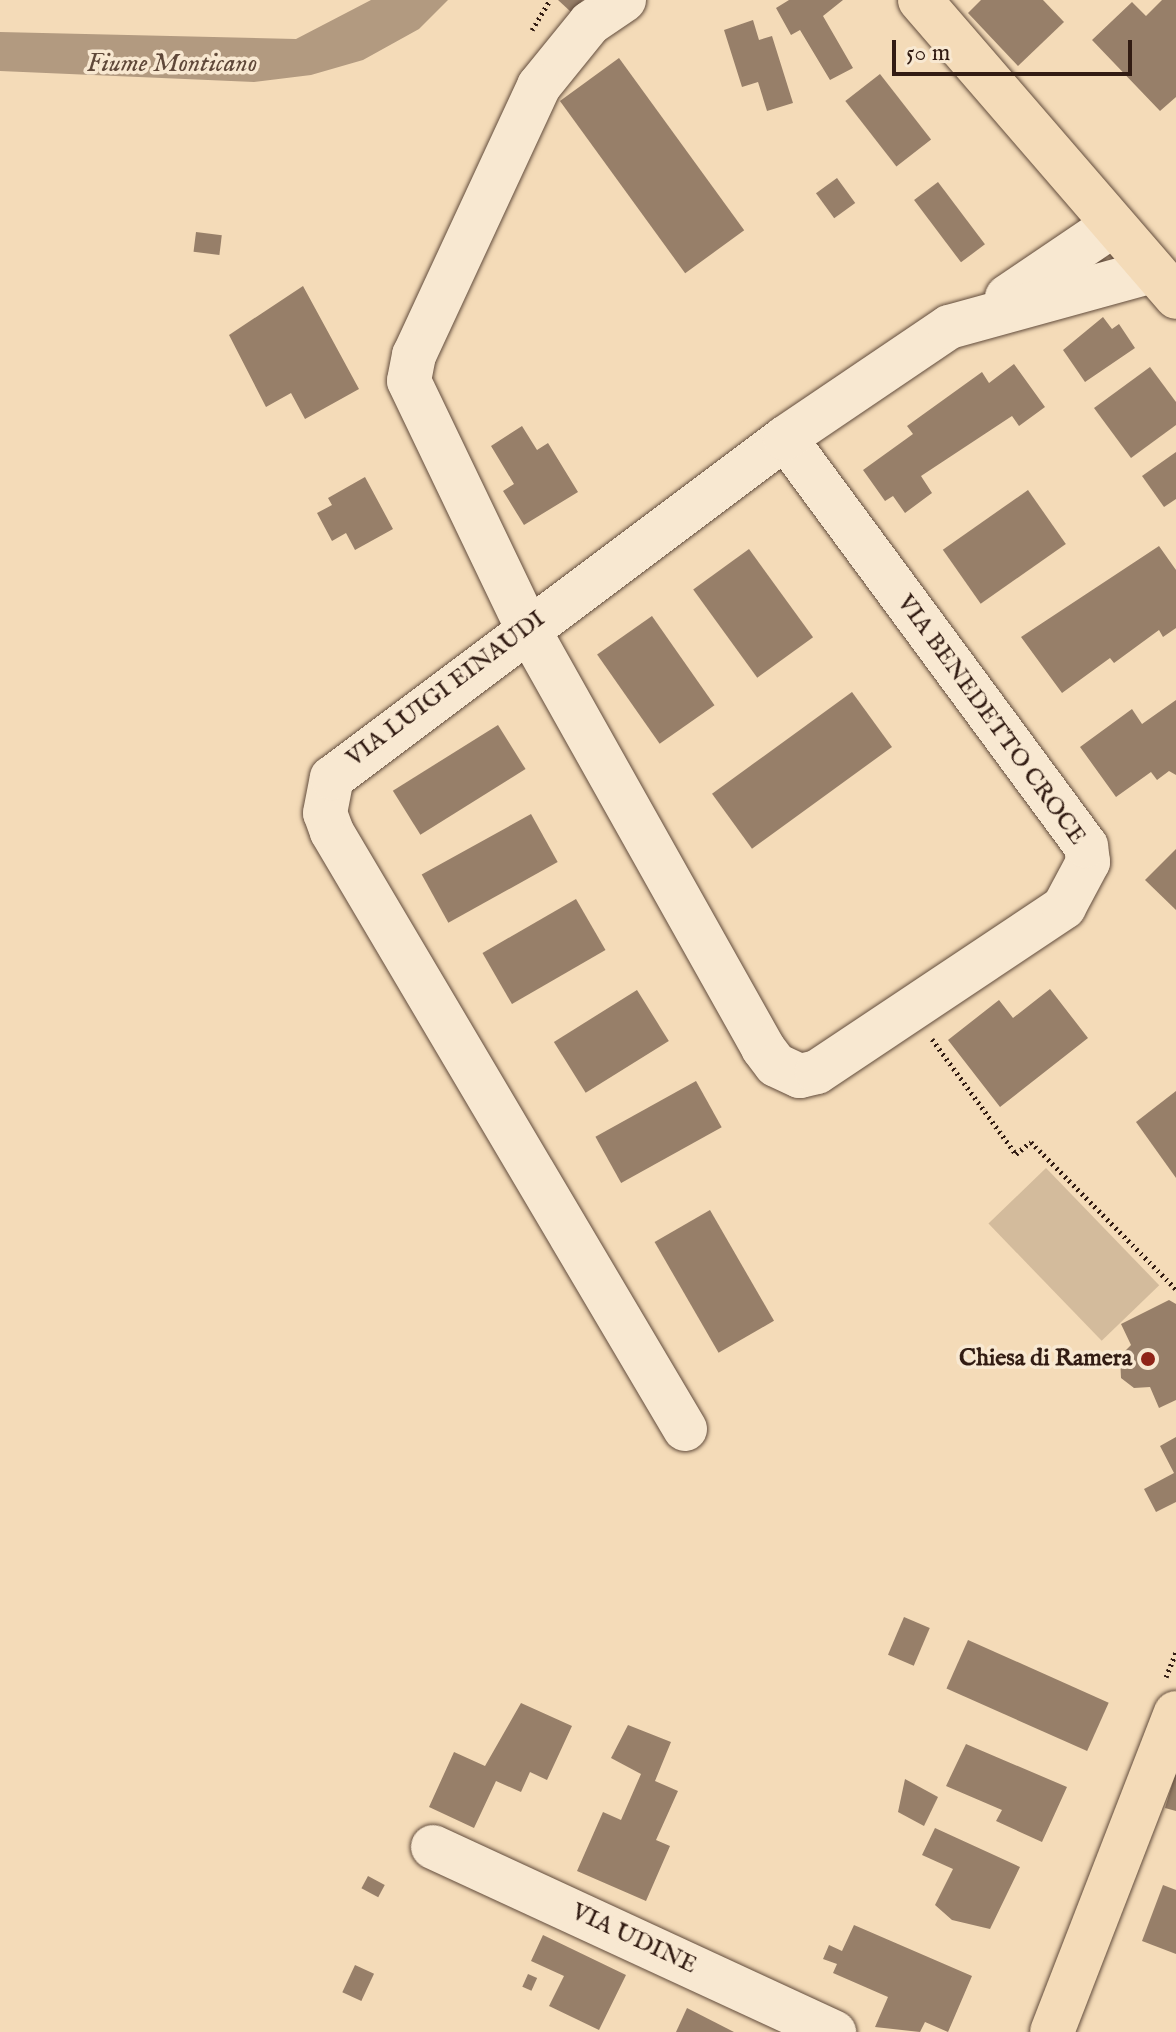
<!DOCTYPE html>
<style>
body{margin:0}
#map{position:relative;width:1176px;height:2032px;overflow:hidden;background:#f4dbb8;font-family:"IM FELL English",serif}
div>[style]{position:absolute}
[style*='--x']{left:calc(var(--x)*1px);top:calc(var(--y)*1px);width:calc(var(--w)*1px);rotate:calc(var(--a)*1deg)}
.green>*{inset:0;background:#d3bb9c;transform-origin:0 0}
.water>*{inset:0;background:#b29a80}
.building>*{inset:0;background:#977f69;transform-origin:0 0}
.path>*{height:5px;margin-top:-2.5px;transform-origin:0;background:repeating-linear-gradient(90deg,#321c13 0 2px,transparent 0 6px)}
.roads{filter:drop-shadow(0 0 2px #624c3c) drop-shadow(0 0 2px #624c3c)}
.minor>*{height:44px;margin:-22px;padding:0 22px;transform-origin:22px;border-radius:22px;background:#f8e8d1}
.major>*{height:44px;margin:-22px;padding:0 22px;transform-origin:22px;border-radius:22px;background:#f4dbb8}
.dots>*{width:22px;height:22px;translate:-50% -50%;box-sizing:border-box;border:4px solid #f8e8d1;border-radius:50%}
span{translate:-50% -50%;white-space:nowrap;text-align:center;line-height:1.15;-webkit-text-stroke:7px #f8e8d1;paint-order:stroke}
.street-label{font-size:24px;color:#321c13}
.poi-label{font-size:24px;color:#321c13;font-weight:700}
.right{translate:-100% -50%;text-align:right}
.water-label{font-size:26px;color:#5f4839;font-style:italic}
.scale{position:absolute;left:892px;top:40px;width:240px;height:36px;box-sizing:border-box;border:4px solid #321c13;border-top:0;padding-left:10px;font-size:24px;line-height:28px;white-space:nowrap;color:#321c13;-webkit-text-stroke:6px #f8e8d1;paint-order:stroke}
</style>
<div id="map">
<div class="green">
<div style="left:1046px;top:1168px;width:163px;height:80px;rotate:46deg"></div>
</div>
<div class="water">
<div style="clip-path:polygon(371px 0,448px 0,419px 29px,363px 60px,311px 75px,254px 82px,0 71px,0 32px,296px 39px)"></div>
</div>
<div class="building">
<div style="clip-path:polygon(558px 0,583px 0,571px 12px)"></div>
<div style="clip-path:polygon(789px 0,843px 0,823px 16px,853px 68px,830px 80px,800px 30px,791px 35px,776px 8px)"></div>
<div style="clip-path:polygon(981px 0,1043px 0,1064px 22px,1018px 66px,968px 13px)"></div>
<div style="clip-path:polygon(1162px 0,1176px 0,1176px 97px,1160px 111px,1092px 40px,1132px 2px,1146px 16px)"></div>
<div style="clip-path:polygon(753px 20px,759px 40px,772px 36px,793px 103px,767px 111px,758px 82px,742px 87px,724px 30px)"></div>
<div style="left:619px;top:58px;width:213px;height:73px;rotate:54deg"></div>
<div style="left:880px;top:74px;width:83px;height:44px;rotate:52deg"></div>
<div style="left:837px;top:178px;width:31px;height:26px;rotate:54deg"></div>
<div style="left:938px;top:182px;width:78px;height:30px;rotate:53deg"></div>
<div style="left:196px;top:232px;width:26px;height:20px;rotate:7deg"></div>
<div style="clip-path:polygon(303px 286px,359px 389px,305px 419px,291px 393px,266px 407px,229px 335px)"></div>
<div style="clip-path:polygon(1103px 317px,1112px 329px,1119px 324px,1135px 348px,1085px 382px,1063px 350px)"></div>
<div style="clip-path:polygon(1014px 364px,1045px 407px,1019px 426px,1012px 416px,921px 476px,932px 493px,905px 513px,893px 496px,885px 501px,863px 470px,913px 434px,907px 426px,982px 372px,989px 383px)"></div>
<div style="clip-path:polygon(1150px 367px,1176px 402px,1176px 425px,1131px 458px,1094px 408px)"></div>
<div style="clip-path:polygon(522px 426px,537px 450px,548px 443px,578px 492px,524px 525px,503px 491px,514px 484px,491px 446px)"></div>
<div style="clip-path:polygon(1176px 452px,1176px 499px,1164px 507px,1142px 476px)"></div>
<div style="clip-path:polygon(365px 477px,393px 529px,355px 550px,346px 533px,332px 541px,317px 513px,332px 505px,328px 498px)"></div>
<div style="left:1028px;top:490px;width:66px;height:104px;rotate:55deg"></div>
<div style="clip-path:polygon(1159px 546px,1176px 570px,1176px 628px,1163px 637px,1159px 630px,1114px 663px,1110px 658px,1062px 693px,1021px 637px)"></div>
<div style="left:749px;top:549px;width:109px;height:69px;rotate:54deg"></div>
<div style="left:652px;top:616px;width:109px;height:67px;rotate:55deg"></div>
<div style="left:852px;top:692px;width:68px;height:173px;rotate:54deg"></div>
<div style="clip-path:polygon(1176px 700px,1176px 775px,1169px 771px,1157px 780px,1151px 772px,1116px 797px,1080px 747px,1132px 709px,1142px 724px)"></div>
<div style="left:498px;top:725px;width:52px;height:124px;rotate:58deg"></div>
<div style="left:531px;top:814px;width:55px;height:125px;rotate:61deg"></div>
<div style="clip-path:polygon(1176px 849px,1176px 910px,1145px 880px)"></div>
<div style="left:576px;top:899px;width:59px;height:108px;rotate:60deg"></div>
<div style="clip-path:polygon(1050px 989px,1088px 1038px,1000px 1107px,948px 1040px,999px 1000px,1013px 1018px)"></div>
<div style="left:637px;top:990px;width:60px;height:98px;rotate:58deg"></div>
<div style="left:696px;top:1081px;width:53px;height:115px;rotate:61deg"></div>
<div style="clip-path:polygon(1176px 1091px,1176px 1178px,1136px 1122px)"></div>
<div style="left:710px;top:1210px;width:128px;height:64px;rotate:60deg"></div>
<div style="clip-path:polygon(1169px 1300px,1176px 1304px,1176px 1400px,1159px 1408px,1150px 1387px,1134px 1388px,1121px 1378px,1120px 1356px,1131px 1345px,1121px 1324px)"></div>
<div style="clip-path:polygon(1176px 1437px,1176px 1502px,1156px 1512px,1144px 1489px,1174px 1473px,1160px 1446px)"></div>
<div style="left:904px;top:1617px;width:28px;height:41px;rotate:23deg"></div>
<div style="left:968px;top:1640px;width:154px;height:53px;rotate:24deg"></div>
<div style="clip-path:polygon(521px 1703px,572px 1726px,547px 1780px,530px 1772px,521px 1792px,496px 1781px,474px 1828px,429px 1807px,454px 1752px,485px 1766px)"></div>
<div style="clip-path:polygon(628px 1725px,671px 1742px,655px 1781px,678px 1791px,656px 1840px,670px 1846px,646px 1901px,577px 1871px,603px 1812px,621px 1820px,641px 1774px,611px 1758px)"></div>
<div style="clip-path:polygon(966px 1744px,1067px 1787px,1042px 1842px,996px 1821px,1002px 1810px,946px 1786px)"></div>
<div style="clip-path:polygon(1175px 1775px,1176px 1775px,1176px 1811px,1165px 1808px)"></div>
<div style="clip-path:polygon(905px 1779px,938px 1797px,924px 1826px,898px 1812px)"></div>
<div style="clip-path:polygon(935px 1828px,1020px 1867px,990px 1929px,952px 1920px,935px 1905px,953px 1869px,922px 1855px)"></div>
<div style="left:368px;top:1876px;width:19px;height:14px;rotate:28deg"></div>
<div style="clip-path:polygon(1163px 1885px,1176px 1890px,1176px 1954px,1142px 1941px)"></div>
<div style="clip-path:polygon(854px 1925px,972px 1976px,948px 2032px,925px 2022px,920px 2032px,875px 2027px,888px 1997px,833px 1973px,837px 1964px,823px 1959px,829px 1945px,842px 1951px)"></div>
<div style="clip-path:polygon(543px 1935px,626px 1975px,599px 2030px,549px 2006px,564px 1976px,531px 1961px)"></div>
<div style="left:355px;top:1965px;width:21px;height:30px;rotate:25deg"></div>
<div style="left:528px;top:1974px;width:10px;height:14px;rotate:24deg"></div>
<div style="clip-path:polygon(687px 2008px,734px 2032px,676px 2032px)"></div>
</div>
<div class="path">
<div style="--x:532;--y:30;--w:35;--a:-59"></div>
<div style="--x:932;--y:1039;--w:142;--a:53.9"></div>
<div style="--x:1016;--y:1154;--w:19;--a:-39"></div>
<div style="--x:1031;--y:1142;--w:206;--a:45.4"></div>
<div style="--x:1166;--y:1677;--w:27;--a:-68"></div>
</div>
<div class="roads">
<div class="minor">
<div style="--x:624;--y:0;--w:41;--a:145.9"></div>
<div style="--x:590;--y:23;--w:81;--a:129"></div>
<div style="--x:539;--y:86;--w:297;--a:114.9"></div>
<div style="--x:414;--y:355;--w:26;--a:101"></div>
<div style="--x:409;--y:381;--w:273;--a:64.4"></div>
<div style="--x:527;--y:627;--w:483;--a:60.7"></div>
<div style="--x:763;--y:1048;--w:21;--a:53"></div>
<div style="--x:776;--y:1065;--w:26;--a:25"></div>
<div style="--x:800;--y:1076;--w:17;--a:-13"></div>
<div style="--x:817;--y:1072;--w:297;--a:-33.7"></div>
<div style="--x:1064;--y:907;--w:51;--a:-61.9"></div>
<div style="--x:1088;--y:862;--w:16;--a:-97"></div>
<div style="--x:1086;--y:846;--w:507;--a:-126.42"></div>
<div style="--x:1007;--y:297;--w:127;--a:-34.1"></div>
<div style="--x:685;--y:1429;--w:694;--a:-120.6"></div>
<div style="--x:332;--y:832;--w:20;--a:-110"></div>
<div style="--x:325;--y:813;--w:36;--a:-79"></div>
<div style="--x:332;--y:778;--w:566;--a:-36.89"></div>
<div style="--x:785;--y:438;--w:198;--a:-34.1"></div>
<div style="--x:949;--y:327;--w:211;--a:-15.4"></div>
<div style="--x:433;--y:1847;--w:442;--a:24.8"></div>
</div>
<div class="major">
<div style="--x:920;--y:0;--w:392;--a:49.2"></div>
<div style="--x:1052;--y:2032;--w:342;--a:-68.8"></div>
</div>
</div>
<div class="dots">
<div style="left:1148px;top:1359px;background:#8f2418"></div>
</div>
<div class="street-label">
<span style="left:446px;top:689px;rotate:-37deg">VIA LUIGI EINAUDI</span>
<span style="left:991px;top:720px;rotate:54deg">VIA BENEDETTO CROCE</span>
<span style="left:634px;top:1939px;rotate:25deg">VIA UDINE</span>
</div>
<div class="poi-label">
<span class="right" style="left:1132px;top:1359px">Chiesa di Ramera</span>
</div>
<div class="water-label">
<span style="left:172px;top:64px">Fiume Monticano</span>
</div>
<div class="scale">50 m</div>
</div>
